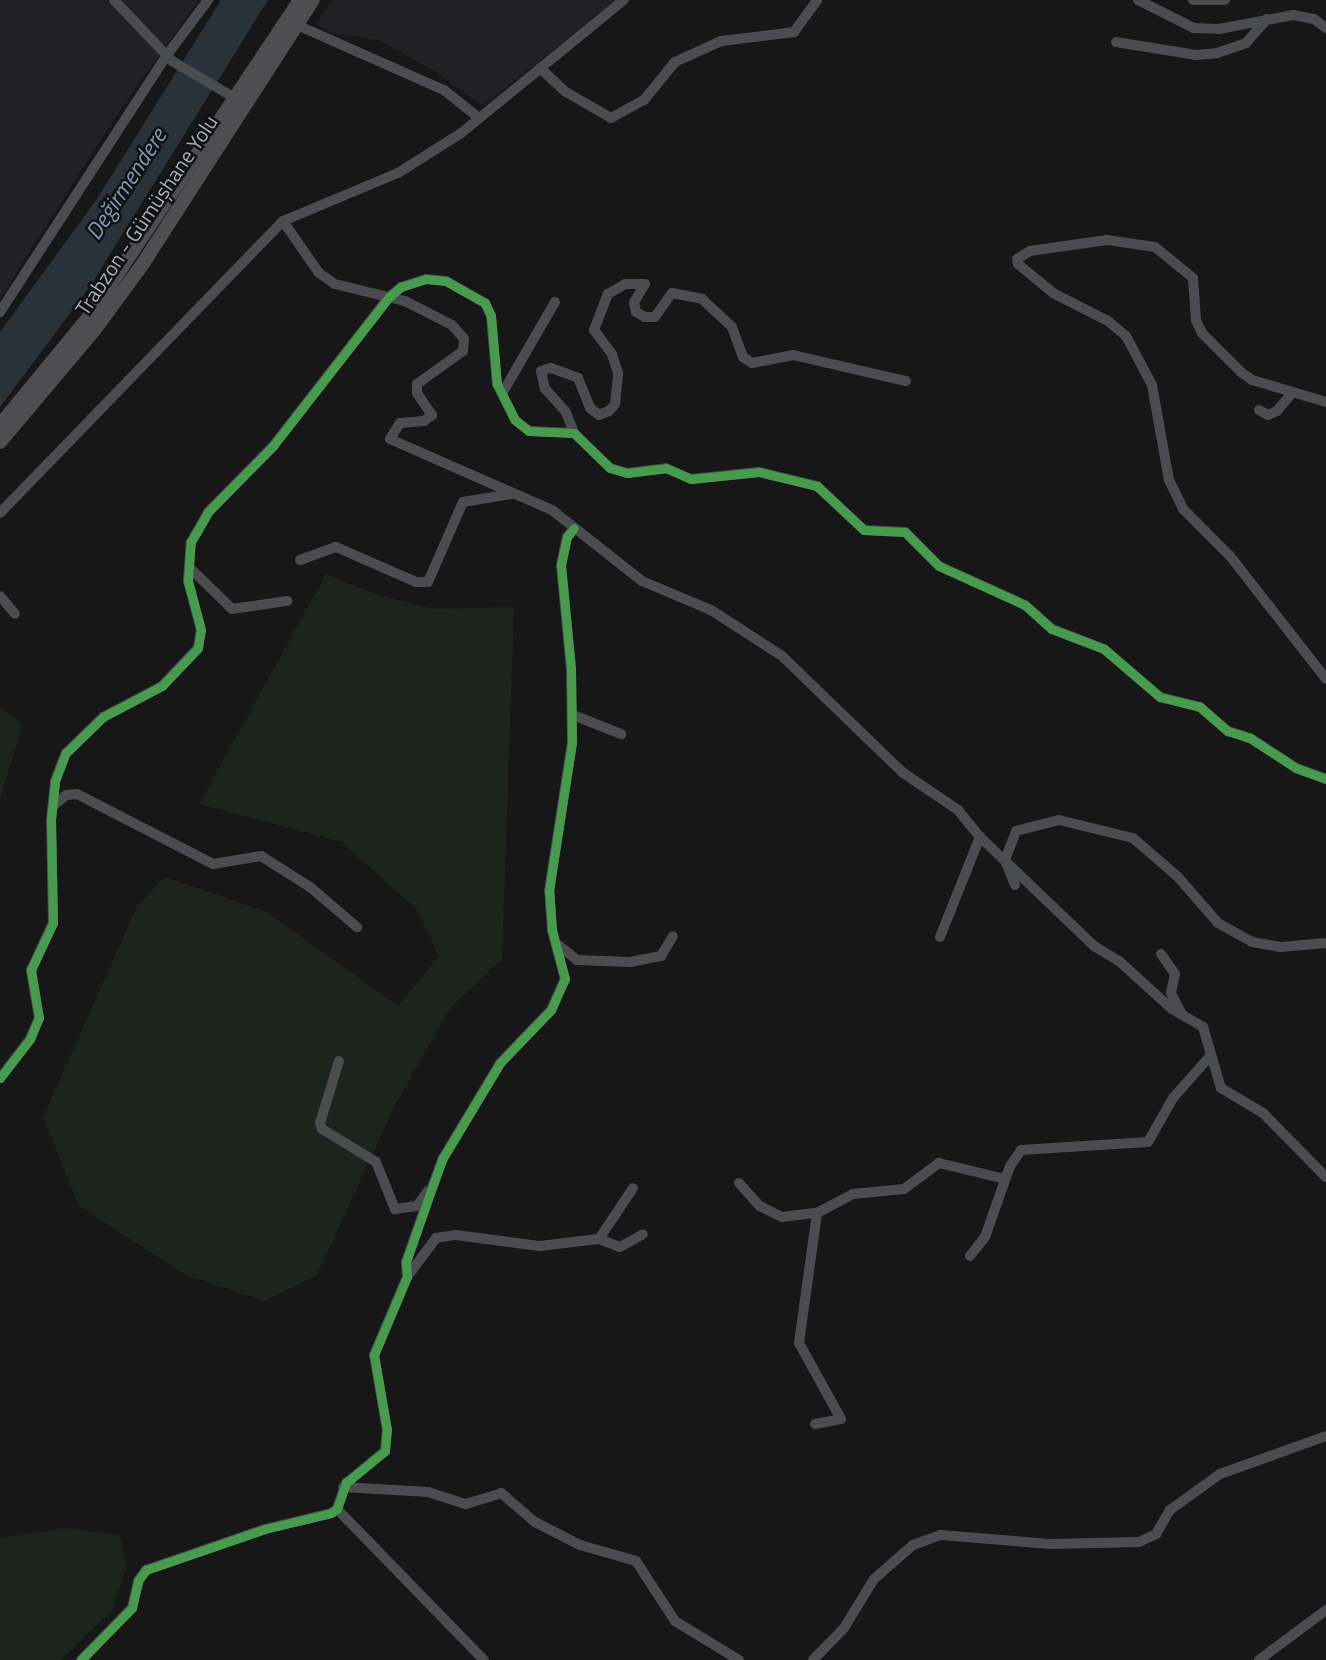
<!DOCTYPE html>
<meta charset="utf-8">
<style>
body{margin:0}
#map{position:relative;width:1326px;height:1660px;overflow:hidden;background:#171717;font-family:"Titillium Web",sans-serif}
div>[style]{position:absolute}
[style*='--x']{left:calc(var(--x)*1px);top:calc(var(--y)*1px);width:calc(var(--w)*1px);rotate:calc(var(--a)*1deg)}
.built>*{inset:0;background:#212123}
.green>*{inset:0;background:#1d241e}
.water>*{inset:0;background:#2a3239}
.minor>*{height:10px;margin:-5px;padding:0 5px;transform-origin:5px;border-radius:5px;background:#4b4c50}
.highway>*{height:14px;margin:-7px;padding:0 7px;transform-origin:7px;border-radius:7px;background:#4e4e51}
.cycleway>*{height:9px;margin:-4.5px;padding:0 4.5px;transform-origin:4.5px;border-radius:4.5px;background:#469c4c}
span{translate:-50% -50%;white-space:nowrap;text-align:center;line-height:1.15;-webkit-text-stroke:5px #111113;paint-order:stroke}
.street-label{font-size:21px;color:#a8adb8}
.water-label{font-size:23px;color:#7f9bb3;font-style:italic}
</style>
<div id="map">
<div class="built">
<div style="clip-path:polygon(0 0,199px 0,120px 110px,0 298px)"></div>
<div style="clip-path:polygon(332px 0,616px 0,483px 106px,433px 70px,378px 40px,332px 33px,316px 24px)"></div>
</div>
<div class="green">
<div style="clip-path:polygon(326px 574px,372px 593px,433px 609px,514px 607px,502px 959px,450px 1008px,395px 1105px,317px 1275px,264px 1301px,186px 1275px,79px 1206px,43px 1117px,137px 907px,164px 877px,265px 911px,398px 1006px,439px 956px,416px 909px,342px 842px,199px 804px)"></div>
<div style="clip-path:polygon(0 707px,23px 724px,0 799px)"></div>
<div style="clip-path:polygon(66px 1528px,120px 1535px,127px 1566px,112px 1610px,61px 1660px,0 1660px,0 1538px)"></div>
</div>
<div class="water">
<div style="clip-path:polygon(221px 0,268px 0,89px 288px,0 407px,0 332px,97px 199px)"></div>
</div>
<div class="minor">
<div style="--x:114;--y:0;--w:84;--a:46.4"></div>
<div style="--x:172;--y:61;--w:71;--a:30.5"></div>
<div style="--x:1138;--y:0;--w:63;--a:26.6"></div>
<div style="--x:1194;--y:28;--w:25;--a:2"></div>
<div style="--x:1219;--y:29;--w:75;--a:-10.7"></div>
<div style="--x:1293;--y:15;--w:21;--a:11"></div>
<div style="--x:1314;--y:19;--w:15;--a:37"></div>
<div style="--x:1193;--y:0;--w:32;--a:0"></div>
<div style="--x:297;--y:25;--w:161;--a:23.9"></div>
<div style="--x:444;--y:90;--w:45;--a:38.7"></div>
<div style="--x:1116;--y:42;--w:81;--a:9.2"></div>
<div style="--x:1196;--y:55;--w:21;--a:-5"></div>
<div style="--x:1217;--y:53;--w:31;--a:-19"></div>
<div style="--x:1246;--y:43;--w:32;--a:-49"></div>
<div style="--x:540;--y:68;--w:35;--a:43"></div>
<div style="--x:566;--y:92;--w:52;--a:30"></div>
<div style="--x:611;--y:118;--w:38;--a:-29"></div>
<div style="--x:644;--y:100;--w:49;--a:-50.8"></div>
<div style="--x:675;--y:62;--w:51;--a:-24.5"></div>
<div style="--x:721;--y:41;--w:74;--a:-7"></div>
<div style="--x:794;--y:32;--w:39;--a:-54"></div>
<div style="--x:283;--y:221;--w:63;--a:55.3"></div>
<div style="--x:319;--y:273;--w:19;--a:35"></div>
<div style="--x:335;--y:284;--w:72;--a:13.7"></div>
<div style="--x:405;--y:301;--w:53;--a:27.1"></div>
<div style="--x:452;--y:325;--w:18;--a:49"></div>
<div style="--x:464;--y:339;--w:12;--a:95"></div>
<div style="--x:463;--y:351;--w:57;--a:144.3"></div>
<div style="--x:417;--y:384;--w:9;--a:90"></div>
<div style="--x:417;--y:393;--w:27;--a:56"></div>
<div style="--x:432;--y:415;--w:10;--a:143"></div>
<div style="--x:424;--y:421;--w:24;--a:175"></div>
<div style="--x:400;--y:423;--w:19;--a:122"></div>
<div style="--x:390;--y:439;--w:177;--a:23.7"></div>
<div style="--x:552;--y:510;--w:115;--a:38.3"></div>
<div style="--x:642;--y:581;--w:75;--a:22.8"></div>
<div style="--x:711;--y:610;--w:85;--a:32.9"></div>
<div style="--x:782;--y:656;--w:167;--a:44"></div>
<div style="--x:902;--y:772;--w:68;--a:34.2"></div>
<div style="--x:958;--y:810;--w:35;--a:51"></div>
<div style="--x:980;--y:837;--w:158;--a:43.7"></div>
<div style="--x:1094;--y:946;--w:29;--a:31"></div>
<div style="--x:1119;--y:961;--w:72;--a:42.2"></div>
<div style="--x:1172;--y:1009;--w:36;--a:30"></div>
<div style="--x:1203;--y:1027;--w:64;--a:73.6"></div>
<div style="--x:1221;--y:1088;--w:49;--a:30.8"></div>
<div style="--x:1263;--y:1113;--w:90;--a:45.5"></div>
<div style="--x:0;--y:312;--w:306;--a:-57"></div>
<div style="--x:167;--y:55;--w:69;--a:-53.3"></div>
<div style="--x:503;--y:392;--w:104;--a:-60"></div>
<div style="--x:1326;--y:402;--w:77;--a:-163.4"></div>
<div style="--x:1252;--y:380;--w:12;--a:-145"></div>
<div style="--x:1242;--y:373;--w:57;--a:-135"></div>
<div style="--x:1202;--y:333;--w:14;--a:-115"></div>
<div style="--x:1196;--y:320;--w:42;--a:-94.1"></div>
<div style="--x:1193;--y:278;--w:49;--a:-140.8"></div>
<div style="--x:1155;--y:247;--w:49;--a:-171.7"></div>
<div style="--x:1107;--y:240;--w:78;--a:171.9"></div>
<div style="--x:1030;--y:251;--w:15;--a:148"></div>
<div style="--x:1017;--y:259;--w:5;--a:79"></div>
<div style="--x:1018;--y:264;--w:45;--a:39.6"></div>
<div style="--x:1053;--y:293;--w:62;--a:27"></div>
<div style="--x:1108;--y:321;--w:23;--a:40"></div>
<div style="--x:1126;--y:336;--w:55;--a:62"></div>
<div style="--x:1152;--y:385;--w:97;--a:79.9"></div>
<div style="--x:1169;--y:480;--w:32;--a:64"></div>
<div style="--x:1183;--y:509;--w:66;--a:45"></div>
<div style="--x:1230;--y:556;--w:156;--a:52"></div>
<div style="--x:1259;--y:410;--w:10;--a:29"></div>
<div style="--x:1268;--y:415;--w:10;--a:-24"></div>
<div style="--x:1277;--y:411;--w:23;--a:-50"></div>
<div style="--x:574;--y:433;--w:22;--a:-111"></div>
<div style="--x:566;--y:412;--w:31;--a:-132"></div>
<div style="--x:545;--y:389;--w:18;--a:-103"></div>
<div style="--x:541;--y:371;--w:10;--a:-17"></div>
<div style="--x:551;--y:368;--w:29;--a:20"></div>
<div style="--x:578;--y:378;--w:32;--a:68"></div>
<div style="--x:590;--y:408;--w:11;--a:38"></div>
<div style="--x:599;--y:415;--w:11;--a:-22"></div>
<div style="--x:609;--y:411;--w:9;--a:-49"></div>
<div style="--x:615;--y:404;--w:31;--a:-84"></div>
<div style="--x:618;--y:373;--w:20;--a:-108"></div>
<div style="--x:612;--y:354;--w:30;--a:-127"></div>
<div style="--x:594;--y:330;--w:39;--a:-69"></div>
<div style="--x:608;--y:294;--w:20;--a:-30"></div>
<div style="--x:625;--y:284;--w:20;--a:0"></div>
<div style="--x:645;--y:284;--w:21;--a:121"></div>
<div style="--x:634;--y:302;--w:10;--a:79"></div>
<div style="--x:636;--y:312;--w:10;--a:29"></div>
<div style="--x:645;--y:317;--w:10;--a:0"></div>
<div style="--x:655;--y:317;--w:29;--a:-55"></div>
<div style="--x:672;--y:293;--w:31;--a:11"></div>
<div style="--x:702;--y:299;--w:41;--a:43"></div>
<div style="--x:732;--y:327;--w:32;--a:70"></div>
<div style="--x:743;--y:357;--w:11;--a:34"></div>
<div style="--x:752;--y:363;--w:42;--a:-11"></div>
<div style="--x:793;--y:355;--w:116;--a:13"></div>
<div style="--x:0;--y:513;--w:407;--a:-45.9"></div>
<div style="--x:283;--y:221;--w:125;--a:-22.7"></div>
<div style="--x:398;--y:173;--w:73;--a:-32.2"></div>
<div style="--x:460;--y:134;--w:212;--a:-39.3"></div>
<div style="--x:300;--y:560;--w:38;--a:-20"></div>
<div style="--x:336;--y:547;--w:87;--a:23.6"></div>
<div style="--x:416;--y:582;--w:12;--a:0"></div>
<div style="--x:428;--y:582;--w:87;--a:-66.4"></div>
<div style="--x:463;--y:502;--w:50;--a:-9.3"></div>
<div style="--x:189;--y:567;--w:60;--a:44.3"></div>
<div style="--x:232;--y:609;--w:56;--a:-8.3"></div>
<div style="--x:0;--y:596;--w:23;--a:50"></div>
<div style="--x:573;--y:715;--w:52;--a:21.6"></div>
<div style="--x:53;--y:806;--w:17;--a:-40"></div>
<div style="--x:66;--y:795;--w:11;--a:-5"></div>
<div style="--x:77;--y:794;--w:153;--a:27.2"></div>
<div style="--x:213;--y:864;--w:49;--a:-9.5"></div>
<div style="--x:261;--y:856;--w:58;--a:32.3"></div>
<div style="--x:310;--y:887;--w:62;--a:40.4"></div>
<div style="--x:1015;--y:885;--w:27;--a:-112"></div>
<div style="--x:1005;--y:860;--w:31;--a:-69"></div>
<div style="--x:1016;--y:831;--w:44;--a:-14.3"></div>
<div style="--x:1059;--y:820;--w:76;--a:13.7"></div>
<div style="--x:1133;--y:838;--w:60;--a:40.9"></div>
<div style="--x:1178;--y:877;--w:61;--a:49"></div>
<div style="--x:1218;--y:923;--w:39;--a:29"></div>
<div style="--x:1252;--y:942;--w:29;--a:10"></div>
<div style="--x:1281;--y:947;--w:45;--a:-5.1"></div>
<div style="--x:940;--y:937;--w:108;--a:-68.2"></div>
<div style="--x:558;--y:945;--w:24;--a:38"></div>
<div style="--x:577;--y:960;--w:53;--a:2.2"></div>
<div style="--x:630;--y:962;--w:32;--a:-11"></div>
<div style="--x:661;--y:956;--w:23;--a:-59"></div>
<div style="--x:1161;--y:954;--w:24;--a:55"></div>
<div style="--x:1175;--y:974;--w:19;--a:102"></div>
<div style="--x:1171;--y:993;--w:25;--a:63"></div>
<div style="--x:339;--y:1061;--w:65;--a:107"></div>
<div style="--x:320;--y:1123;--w:6;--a:72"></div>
<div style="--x:322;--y:1129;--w:63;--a:31.4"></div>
<div style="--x:376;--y:1162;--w:51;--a:68"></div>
<div style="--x:395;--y:1209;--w:22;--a:-8"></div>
<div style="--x:417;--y:1206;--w:19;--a:-54"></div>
<div style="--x:0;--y:1078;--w:49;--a:-52.4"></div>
<div style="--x:30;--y:1039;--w:23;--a:-67"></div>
<div style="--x:39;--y:1018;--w:49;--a:-99.5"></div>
<div style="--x:31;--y:970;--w:52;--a:-64.9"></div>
<div style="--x:53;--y:923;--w:103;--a:-91.1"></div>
<div style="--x:51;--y:820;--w:39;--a:-84"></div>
<div style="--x:55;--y:781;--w:30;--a:-69"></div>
<div style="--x:66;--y:753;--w:52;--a:-44.2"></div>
<div style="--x:103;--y:717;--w:67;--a:-27.7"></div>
<div style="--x:162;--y:686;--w:52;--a:-46.5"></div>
<div style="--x:198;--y:648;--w:18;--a:-81"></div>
<div style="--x:201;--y:630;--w:51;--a:-104.9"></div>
<div style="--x:188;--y:581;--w:39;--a:-86"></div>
<div style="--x:191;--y:542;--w:34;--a:-60"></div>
<div style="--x:208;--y:512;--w:93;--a:-45.4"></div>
<div style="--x:273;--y:446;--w:189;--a:-52.1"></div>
<div style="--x:389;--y:297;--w:16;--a:-40"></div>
<div style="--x:401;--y:287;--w:26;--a:-18"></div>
<div style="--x:426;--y:279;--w:20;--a:6"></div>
<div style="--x:446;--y:281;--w:45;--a:29.4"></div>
<div style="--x:485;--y:303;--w:14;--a:65"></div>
<div style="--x:491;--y:316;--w:68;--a:85"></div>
<div style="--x:497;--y:384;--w:40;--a:63.4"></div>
<div style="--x:515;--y:420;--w:18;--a:38"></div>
<div style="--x:529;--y:431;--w:45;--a:2.5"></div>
<div style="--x:574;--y:433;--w:50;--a:44.2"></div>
<div style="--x:610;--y:468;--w:18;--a:16"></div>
<div style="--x:627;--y:473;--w:39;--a:-7"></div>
<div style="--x:666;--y:468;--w:27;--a:24"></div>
<div style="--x:691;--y:479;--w:68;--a:-5.9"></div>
<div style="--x:759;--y:472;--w:60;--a:13.6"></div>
<div style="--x:817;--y:486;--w:64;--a:43.1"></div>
<div style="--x:864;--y:530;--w:41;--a:2.8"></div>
<div style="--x:905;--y:532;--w:48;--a:45"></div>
<div style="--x:939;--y:566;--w:94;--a:24.4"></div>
<div style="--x:1025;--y:605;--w:36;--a:42"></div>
<div style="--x:1052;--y:629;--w:56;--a:21"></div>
<div style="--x:1104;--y:649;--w:74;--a:40.6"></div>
<div style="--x:1160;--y:697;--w:41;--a:14"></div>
<div style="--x:1200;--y:707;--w:37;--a:41"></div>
<div style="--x:1228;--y:731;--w:23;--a:18"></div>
<div style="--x:1250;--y:738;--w:55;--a:33.1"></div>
<div style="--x:1296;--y:768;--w:32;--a:20"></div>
<div style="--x:739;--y:1183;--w:31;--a:48"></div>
<div style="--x:760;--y:1206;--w:25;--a:27"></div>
<div style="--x:782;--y:1217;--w:35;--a:-7"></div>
<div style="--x:817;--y:1213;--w:41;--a:-27.8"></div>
<div style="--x:853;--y:1194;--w:51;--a:-5.6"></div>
<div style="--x:904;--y:1189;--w:44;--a:-36.6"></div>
<div style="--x:939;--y:1163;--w:68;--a:13.6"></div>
<div style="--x:599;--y:1239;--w:61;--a:-56.3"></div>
<div style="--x:970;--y:1256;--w:24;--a:-52"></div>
<div style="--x:985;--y:1237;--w:75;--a:-70.6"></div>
<div style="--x:1010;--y:1166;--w:19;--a:-55"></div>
<div style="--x:1021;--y:1150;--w:127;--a:-3.6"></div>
<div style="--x:1148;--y:1142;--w:51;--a:-60.4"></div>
<div style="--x:1173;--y:1098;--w:57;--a:-48.5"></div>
<div style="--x:407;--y:1277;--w:49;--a:-53.4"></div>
<div style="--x:436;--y:1238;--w:20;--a:-9"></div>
<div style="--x:456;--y:1235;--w:85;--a:7.5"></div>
<div style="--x:540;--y:1246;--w:59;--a:-6.8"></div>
<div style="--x:599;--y:1239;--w:22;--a:21"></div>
<div style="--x:620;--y:1247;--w:26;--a:-29"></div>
<div style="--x:815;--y:1424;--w:26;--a:-11"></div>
<div style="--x:841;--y:1419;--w:87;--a:-118.9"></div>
<div style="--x:799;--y:1343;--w:131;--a:-82.1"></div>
<div style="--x:343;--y:1487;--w:85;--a:3.4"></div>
<div style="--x:428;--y:1492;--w:40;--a:18"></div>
<div style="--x:466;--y:1504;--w:37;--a:-17"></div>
<div style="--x:501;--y:1493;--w:45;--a:40.5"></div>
<div style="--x:535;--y:1522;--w:51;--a:27.1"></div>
<div style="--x:580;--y:1545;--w:58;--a:15.9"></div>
<div style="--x:636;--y:1561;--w:72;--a:57"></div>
<div style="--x:675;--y:1621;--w:75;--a:31.4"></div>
<div style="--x:337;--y:1509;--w:211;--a:45.8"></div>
<div style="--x:81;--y:1660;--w:73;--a:-45.6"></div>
<div style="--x:132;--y:1608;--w:28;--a:-77"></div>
<div style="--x:138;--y:1581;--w:14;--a:-54"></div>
<div style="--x:146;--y:1570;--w:126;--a:-19"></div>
<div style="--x:265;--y:1529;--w:68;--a:-13.6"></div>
<div style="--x:331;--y:1513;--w:7;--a:-34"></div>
<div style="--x:337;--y:1509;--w:28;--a:-71"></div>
<div style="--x:346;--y:1483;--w:50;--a:-39.4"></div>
<div style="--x:385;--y:1451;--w:21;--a:-85"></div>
<div style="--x:387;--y:1430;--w:76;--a:-99.8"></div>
<div style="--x:374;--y:1355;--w:85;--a:-67.1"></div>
<div style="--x:407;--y:1277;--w:15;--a:-94"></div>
<div style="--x:406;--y:1262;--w:82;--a:-70.7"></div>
<div style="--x:433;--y:1185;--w:29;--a:-70"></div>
<div style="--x:443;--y:1158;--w:111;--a:-59"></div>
<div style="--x:500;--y:1063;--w:74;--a:-46.1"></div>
<div style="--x:551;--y:1010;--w:34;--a:-66"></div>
<div style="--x:565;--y:979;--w:51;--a:-104.9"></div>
<div style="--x:552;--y:930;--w:39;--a:-94"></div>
<div style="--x:549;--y:891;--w:151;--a:-81.2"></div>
<div style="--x:572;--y:742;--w:73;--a:-90.8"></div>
<div style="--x:571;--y:669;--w:104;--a:-95.5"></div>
<div style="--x:561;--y:565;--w:29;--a:-78"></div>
<div style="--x:567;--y:537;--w:11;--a:-52"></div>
<div style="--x:813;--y:1660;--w:45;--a:-45.9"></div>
<div style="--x:844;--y:1628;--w:57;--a:-58.5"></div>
<div style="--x:874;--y:1579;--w:52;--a:-41.1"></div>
<div style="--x:913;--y:1545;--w:30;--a:-20"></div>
<div style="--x:941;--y:1535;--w:110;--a:4.7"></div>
<div style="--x:1051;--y:1544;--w:88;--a:-1.3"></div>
<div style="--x:1139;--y:1542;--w:19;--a:-25"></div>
<div style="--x:1156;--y:1534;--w:28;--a:-60"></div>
<div style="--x:1170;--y:1510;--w:62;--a:-35.8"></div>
<div style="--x:1220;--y:1474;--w:113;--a:-19.7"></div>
<div style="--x:1259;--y:1660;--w:84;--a:-36.7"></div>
</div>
<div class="highway">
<div style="--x:0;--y:425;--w:139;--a:-50.6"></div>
<div style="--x:88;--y:318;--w:382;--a:-56.3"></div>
<div style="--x:0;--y:442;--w:148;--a:-49.9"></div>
<div style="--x:95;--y:329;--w:79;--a:-53.7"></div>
<div style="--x:142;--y:265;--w:315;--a:-57.2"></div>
</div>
<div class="cycleway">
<div style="--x:0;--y:1078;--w:49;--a:-52.4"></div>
<div style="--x:30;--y:1039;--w:23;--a:-67"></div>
<div style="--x:39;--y:1018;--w:49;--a:-99.5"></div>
<div style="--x:31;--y:970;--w:52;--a:-64.9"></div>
<div style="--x:53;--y:923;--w:103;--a:-91.1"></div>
<div style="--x:51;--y:820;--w:39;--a:-84"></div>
<div style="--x:55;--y:781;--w:30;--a:-69"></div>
<div style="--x:66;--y:753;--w:52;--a:-44.2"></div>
<div style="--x:103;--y:717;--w:67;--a:-27.7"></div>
<div style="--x:162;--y:686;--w:52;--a:-46.5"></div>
<div style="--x:198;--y:648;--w:18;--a:-81"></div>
<div style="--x:201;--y:630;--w:51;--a:-104.9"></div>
<div style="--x:188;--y:581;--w:39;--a:-86"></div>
<div style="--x:191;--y:542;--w:34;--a:-60"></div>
<div style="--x:208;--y:512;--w:93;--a:-45.4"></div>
<div style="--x:273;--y:446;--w:189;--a:-52.1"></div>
<div style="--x:389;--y:297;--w:16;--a:-40"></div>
<div style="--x:401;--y:287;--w:26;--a:-18"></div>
<div style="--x:426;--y:279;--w:20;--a:6"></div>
<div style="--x:446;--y:281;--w:45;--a:29.4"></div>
<div style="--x:485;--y:303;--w:14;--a:65"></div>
<div style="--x:491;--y:316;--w:68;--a:85"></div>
<div style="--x:497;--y:384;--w:40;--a:63.4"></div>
<div style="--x:515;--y:420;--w:18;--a:38"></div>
<div style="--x:529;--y:431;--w:45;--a:2.5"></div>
<div style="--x:574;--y:433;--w:50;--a:44.2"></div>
<div style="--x:610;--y:468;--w:18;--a:16"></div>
<div style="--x:627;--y:473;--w:39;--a:-7"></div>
<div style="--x:666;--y:468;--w:27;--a:24"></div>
<div style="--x:691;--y:479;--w:68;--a:-5.9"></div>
<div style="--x:759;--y:472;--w:60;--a:13.6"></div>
<div style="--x:817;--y:486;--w:64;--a:43.1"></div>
<div style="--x:864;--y:530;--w:41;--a:2.8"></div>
<div style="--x:905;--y:532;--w:48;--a:45"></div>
<div style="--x:939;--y:566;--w:94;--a:24.4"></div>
<div style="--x:1025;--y:605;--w:36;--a:42"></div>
<div style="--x:1052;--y:629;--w:56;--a:21"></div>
<div style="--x:1104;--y:649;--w:74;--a:40.6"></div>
<div style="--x:1160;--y:697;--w:41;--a:14"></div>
<div style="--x:1200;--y:707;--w:37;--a:41"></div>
<div style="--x:1228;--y:731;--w:23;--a:18"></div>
<div style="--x:1250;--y:738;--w:55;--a:33.1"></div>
<div style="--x:1296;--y:768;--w:32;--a:20"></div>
<div style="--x:81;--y:1660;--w:73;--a:-45.6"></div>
<div style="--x:132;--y:1608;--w:28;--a:-77"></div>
<div style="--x:138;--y:1581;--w:14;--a:-54"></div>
<div style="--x:146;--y:1570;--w:126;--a:-19"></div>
<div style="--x:265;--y:1529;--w:68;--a:-13.6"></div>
<div style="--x:331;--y:1513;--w:7;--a:-34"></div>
<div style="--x:337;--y:1509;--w:28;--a:-71"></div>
<div style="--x:346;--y:1483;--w:50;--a:-39.4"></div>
<div style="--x:385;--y:1451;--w:21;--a:-85"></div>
<div style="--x:387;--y:1430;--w:76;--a:-99.8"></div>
<div style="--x:374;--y:1355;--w:85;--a:-67.1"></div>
<div style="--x:407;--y:1277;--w:15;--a:-94"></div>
<div style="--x:406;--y:1262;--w:82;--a:-70.7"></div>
<div style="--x:433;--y:1185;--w:29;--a:-70"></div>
<div style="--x:443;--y:1158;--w:111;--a:-59"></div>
<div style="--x:500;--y:1063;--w:74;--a:-46.1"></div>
<div style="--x:551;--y:1010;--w:34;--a:-66"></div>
<div style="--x:565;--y:979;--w:51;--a:-104.9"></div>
<div style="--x:552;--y:930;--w:39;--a:-94"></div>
<div style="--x:549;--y:891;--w:151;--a:-81.2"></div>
<div style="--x:572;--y:742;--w:73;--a:-90.8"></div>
<div style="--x:571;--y:669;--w:104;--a:-95.5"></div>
<div style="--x:561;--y:565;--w:29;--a:-78"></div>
<div style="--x:567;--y:537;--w:11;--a:-52"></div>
</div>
<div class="street-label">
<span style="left:146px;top:215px;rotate:-56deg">Trabzon - Gümüşhane Yolu</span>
</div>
<div class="water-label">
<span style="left:126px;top:184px;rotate:-57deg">Değirmendere</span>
</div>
</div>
